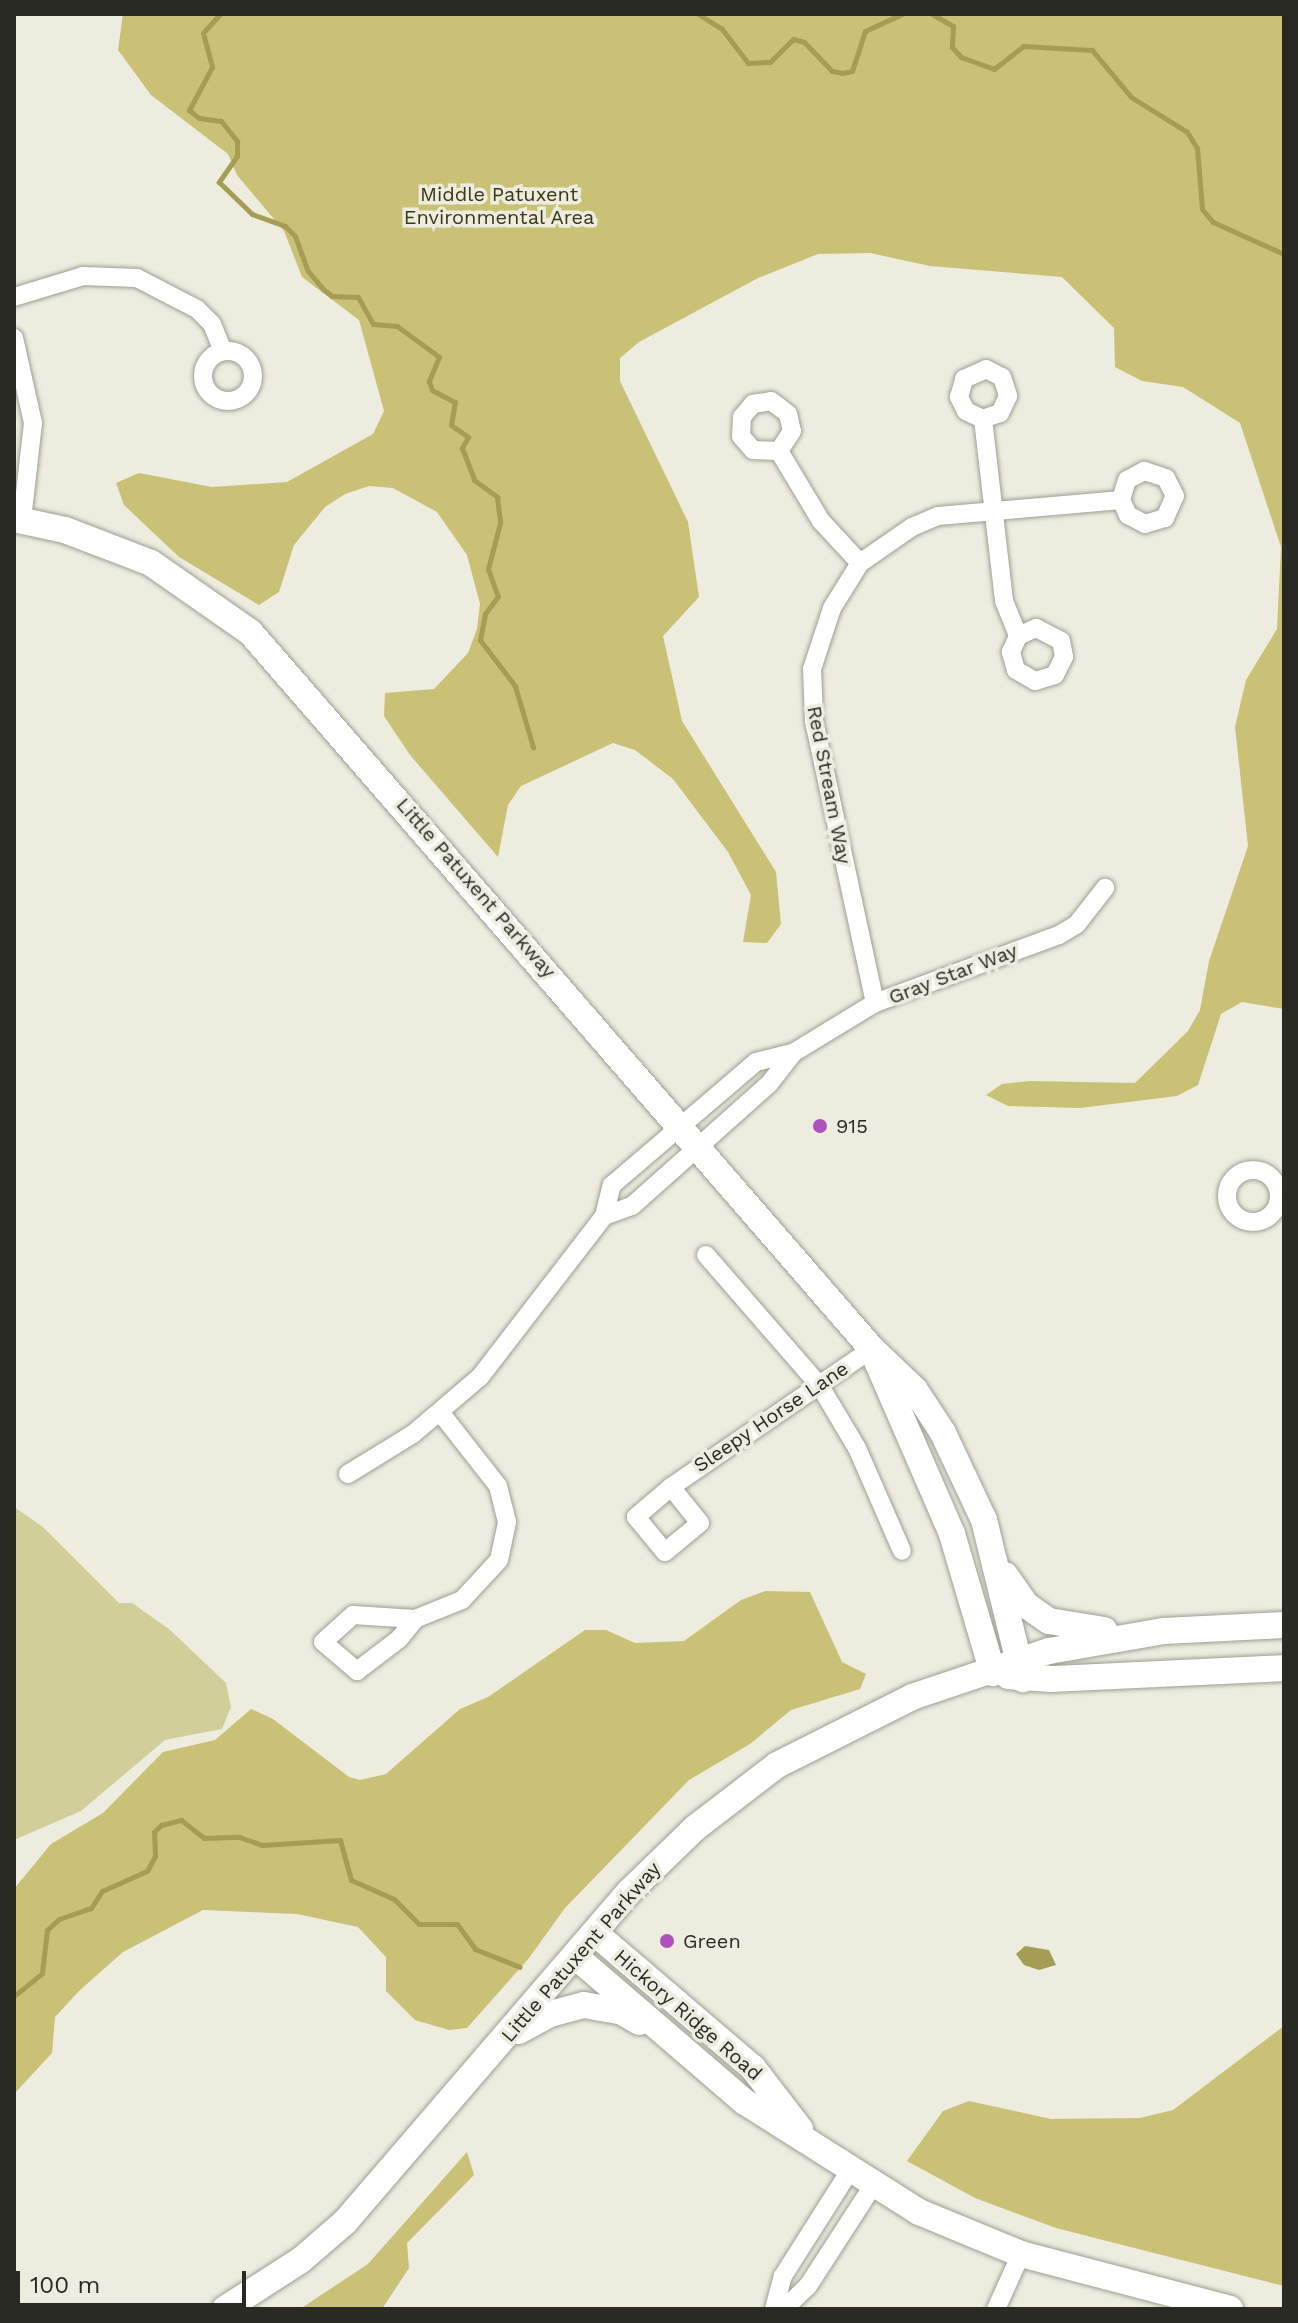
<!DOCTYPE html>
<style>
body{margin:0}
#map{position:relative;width:1298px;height:2323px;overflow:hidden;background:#edecdf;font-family:"Work Sans",sans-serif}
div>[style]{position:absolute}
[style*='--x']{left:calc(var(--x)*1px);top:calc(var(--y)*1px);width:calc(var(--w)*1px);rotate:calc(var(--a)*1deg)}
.green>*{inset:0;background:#d2ce99}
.forest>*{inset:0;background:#c8c176}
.water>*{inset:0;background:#a49d53}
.stream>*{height:5px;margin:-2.5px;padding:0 2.5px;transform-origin:2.5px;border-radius:2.5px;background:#a49d53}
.roads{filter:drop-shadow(0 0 2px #9e9e92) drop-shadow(0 0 2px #9e9e92)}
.street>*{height:18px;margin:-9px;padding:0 9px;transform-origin:9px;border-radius:9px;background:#fff}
.street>.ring{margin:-9px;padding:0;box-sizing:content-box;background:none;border:18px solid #fff;border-radius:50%}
.secondary>*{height:26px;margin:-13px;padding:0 13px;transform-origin:13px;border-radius:13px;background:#fff}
.dots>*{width:22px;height:22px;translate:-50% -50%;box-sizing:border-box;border:4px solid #edecdf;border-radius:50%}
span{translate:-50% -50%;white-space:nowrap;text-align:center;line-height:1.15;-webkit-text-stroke:7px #edecdf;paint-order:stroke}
.park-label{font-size:20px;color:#3a3716}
.street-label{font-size:20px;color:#2a2a25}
.poi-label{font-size:20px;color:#2a2a25}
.left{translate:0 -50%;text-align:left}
.frame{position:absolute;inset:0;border:16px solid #2a2a25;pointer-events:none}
.scale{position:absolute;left:16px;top:2271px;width:230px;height:36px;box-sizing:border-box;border:4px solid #2a2a25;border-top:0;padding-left:10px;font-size:24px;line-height:28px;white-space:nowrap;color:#2a2a25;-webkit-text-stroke:6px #edecdf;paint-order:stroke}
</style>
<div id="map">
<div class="green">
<div style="clip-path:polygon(14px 1507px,43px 1527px,119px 1603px,132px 1603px,169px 1629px,226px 1683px,231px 1707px,222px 1729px,165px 1740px,81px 1811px,14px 1840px)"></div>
</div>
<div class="forest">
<div style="clip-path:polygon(123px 14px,1284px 14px,1284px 1009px,1242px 1002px,1221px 1014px,1198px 1085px,1177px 1096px,1080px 1108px,1008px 1106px,986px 1095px,1002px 1084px,1030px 1081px,1135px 1083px,1188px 1031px,1200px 1010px,1209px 961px,1248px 846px,1235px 727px,1246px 680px,1277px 629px,1281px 547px,1240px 423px,1183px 387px,1142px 381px,1115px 367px,1114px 328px,1062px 277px,930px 266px,870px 253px,818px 254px,758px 278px,639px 342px,620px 358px,620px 381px,688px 522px,699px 597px,663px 636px,682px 721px,776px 872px,781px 924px,767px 943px,743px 942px,751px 895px,728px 852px,673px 779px,635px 750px,613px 743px,521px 786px,508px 805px,498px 857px,410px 755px,384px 716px,385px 693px,434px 689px,468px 653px,477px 629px,480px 604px,467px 555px,437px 512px,393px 488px,369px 486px,345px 494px,325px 507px,294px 545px,279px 592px,259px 605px,179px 557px,124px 505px,116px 483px,139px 473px,212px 487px,287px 482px,373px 434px,384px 411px,359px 320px,302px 277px,284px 231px,237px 175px,228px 154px,151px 95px,118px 50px)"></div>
<div style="clip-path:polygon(765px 1591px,810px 1592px,842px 1662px,866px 1674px,860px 1689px,791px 1710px,750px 1744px,689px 1780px,565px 1908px,529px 1958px,467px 2028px,449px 2030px,415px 2020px,386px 1991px,386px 1957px,358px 1927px,297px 1914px,203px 1910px,123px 1952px,79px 1991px,55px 2017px,52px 2053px,14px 2094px,14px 1889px,51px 1844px,103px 1813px,163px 1752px,215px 1740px,251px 1709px,273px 1719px,349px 1777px,360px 1780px,386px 1774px,460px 1709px,488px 1697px,585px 1630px,606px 1630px,635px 1643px,684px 1641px,741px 1600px)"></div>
<div style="clip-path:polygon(1284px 2026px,1284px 2286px,1056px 2228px,975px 2198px,907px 2161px,943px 2111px,969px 2101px,1051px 2119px,1140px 2118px,1173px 2110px)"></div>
<div style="clip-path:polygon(467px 2152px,474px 2175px,407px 2243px,409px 2268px,382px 2309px,300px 2309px,368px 2264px)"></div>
</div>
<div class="water">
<div style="clip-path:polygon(1025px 1946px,1049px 1950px,1056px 1965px,1039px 1970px,1024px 1965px,1016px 1954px)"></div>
</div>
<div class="stream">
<div style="--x:220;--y:14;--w:25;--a:132"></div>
<div style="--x:203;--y:33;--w:35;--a:75"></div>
<div style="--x:212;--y:67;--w:49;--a:118.1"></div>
<div style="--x:189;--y:110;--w:13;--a:39"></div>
<div style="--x:199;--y:118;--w:22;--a:8"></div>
<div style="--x:221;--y:121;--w:26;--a:51"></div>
<div style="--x:237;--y:141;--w:15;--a:90"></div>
<div style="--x:237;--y:156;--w:32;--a:125"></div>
<div style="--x:219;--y:182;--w:46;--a:44.1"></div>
<div style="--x:252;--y:214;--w:35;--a:20"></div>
<div style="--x:285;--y:226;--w:14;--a:45"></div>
<div style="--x:295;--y:236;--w:37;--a:70"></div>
<div style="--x:308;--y:271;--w:23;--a:50"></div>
<div style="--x:323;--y:289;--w:11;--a:38"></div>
<div style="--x:332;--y:296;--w:26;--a:2"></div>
<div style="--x:358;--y:297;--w:31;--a:61"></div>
<div style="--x:373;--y:324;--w:24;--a:5"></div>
<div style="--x:397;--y:326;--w:52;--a:36.4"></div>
<div style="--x:439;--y:357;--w:26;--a:113"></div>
<div style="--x:429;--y:381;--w:9;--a:72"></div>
<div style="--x:432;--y:390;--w:26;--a:28"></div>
<div style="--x:455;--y:402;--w:23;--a:100"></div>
<div style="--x:451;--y:425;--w:21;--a:35"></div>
<div style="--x:468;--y:437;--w:13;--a:119"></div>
<div style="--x:462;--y:448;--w:34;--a:69"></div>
<div style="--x:474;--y:480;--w:29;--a:36"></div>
<div style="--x:497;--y:497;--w:26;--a:83"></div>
<div style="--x:500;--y:523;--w:48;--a:104.6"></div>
<div style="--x:488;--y:569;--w:29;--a:70"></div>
<div style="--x:498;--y:596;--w:22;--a:126"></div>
<div style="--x:485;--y:614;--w:26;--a:101"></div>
<div style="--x:480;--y:640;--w:58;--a:52.7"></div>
<div style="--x:515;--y:686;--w:64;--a:73.6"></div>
<div style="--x:698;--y:14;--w:28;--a:32"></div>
<div style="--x:722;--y:29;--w:43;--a:52.6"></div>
<div style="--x:748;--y:63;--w:22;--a:-3"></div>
<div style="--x:770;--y:62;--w:33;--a:-45"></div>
<div style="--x:793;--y:39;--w:11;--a:15"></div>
<div style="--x:804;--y:42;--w:40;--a:46"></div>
<div style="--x:832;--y:71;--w:10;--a:11"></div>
<div style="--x:842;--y:73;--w:10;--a:-11"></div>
<div style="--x:852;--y:71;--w:42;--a:-72"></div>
<div style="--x:865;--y:31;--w:41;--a:-24.7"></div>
<div style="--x:932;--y:14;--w:24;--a:30"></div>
<div style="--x:953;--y:26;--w:21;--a:93"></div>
<div style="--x:952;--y:47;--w:13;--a:48"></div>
<div style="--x:961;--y:57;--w:35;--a:20"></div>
<div style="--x:994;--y:69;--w:37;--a:-38"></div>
<div style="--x:1023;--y:46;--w:69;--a:3.3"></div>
<div style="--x:1092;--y:50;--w:61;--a:50.3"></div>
<div style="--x:1131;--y:97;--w:66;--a:32"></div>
<div style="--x:1187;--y:132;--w:19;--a:58"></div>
<div style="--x:1197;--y:148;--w:61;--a:85.3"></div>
<div style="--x:1202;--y:209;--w:17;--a:50"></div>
<div style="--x:1213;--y:222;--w:78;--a:24.3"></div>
<div style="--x:14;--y:1996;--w:36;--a:-39"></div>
<div style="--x:42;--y:1973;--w:43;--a:-83.4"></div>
<div style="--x:47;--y:1930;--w:16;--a:-43"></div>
<div style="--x:59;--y:1919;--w:34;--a:-19"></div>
<div style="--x:91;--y:1908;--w:20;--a:-57"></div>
<div style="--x:102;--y:1891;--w:49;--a:-24"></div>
<div style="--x:147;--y:1871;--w:17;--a:-62"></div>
<div style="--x:155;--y:1856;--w:24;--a:-92"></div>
<div style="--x:154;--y:1832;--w:10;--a:-45"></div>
<div style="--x:161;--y:1825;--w:21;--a:-14"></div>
<div style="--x:181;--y:1820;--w:29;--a:38"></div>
<div style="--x:204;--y:1838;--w:35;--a:-2"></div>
<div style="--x:239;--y:1837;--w:24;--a:19"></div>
<div style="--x:262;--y:1845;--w:78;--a:-3.7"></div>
<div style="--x:340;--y:1840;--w:41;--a:74.6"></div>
<div style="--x:351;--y:1880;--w:47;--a:23.8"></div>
<div style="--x:394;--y:1899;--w:35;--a:45"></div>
<div style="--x:419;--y:1924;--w:38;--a:0"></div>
<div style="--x:457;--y:1924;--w:31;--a:54"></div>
<div style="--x:475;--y:1949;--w:48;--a:21.8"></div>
</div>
<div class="roads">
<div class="street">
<div style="--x:14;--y:297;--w:72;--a:-16.9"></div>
<div style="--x:83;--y:276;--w:54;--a:2.1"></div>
<div style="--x:137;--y:278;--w:68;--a:27.3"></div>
<div style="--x:197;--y:309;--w:21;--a:45"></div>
<div style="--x:212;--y:324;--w:29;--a:68"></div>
<div style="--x:14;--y:338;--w:87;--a:77.4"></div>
<div style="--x:33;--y:423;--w:98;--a:96.5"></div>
<div class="ring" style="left:203px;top:351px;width:32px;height:32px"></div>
<div style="--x:983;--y:419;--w:19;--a:-155"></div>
<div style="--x:966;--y:411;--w:16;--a:-117"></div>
<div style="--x:959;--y:397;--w:19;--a:-74"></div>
<div style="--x:964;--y:379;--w:24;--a:-24"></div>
<div style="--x:986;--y:369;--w:18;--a:27"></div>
<div style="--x:1002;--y:377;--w:20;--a:72"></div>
<div style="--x:1008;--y:396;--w:19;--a:115"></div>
<div style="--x:1000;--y:413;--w:18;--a:161"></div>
<div style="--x:983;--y:419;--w:183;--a:83.4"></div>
<div style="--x:1004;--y:601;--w:38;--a:68"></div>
<div style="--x:1018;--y:636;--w:20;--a:-24"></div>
<div style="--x:1036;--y:628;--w:28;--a:27"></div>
<div style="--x:1061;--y:641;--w:16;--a:79"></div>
<div style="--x:1064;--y:657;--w:20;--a:117"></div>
<div style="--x:1055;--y:675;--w:21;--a:163"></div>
<div style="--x:1035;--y:681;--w:22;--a:-150"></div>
<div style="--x:1016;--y:670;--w:19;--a:-106"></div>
<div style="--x:1011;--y:652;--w:17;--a:-66"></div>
<div style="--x:779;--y:451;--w:26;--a:-178"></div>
<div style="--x:753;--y:450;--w:18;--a:-131"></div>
<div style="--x:741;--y:436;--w:19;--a:-87"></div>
<div style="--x:742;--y:417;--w:17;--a:-50"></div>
<div style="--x:753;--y:404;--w:18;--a:-9"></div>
<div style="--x:771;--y:401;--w:21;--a:37"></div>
<div style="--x:788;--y:414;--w:17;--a:77"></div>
<div style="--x:792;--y:431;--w:24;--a:123"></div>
<div style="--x:779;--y:451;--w:82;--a:59"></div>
<div style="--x:821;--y:521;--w:57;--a:47.1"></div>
<div style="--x:875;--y:1003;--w:289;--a:-102.2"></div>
<div style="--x:814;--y:720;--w:51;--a:-92.2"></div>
<div style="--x:812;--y:669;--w:64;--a:-71.8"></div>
<div style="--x:832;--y:608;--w:53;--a:-58.1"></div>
<div style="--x:860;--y:563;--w:63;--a:-34.7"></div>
<div style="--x:912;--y:527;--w:28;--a:-23"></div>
<div style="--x:938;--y:516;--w:184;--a:-5"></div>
<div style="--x:1121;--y:500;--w:17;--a:65"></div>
<div style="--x:1128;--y:515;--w:19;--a:28"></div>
<div style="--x:1145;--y:524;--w:21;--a:-17"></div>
<div style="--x:1165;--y:518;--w:24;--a:-66"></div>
<div style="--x:1175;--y:496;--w:20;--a:-117"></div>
<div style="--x:1166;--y:478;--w:23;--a:-162"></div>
<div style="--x:1144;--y:471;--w:19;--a:152"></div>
<div style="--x:1127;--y:480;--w:21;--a:107"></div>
<div class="ring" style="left:1227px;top:1170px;width:34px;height:34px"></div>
<div style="--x:604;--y:1216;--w:30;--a:-20"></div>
<div style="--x:632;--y:1206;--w:183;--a:-41.7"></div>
<div style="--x:769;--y:1084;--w:39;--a:-52"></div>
<div style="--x:706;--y:1255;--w:174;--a:49"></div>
<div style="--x:820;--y:1386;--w:72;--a:59.2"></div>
<div style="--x:857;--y:1448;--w:112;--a:66.4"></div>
<div style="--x:348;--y:1474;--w:76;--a:-31.6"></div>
<div style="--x:413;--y:1434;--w:88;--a:-40.4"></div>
<div style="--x:480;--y:1377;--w:203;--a:-52.4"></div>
<div style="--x:604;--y:1216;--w:32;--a:-76"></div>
<div style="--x:612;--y:1185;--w:189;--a:-40.5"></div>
<div style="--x:756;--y:1062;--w:38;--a:-14"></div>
<div style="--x:793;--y:1053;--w:96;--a:-31.4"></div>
<div style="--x:875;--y:1003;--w:196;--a:-20.3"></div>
<div style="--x:1059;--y:935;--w:21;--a:-31"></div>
<div style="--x:1077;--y:924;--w:46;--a:-52.1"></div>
<div style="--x:671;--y:1487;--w:46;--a:139.4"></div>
<div style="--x:636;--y:1517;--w:45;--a:50.4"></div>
<div style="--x:665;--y:1552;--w:45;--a:-39.6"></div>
<div style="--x:700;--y:1523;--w:46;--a:-128.9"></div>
<div style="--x:671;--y:1487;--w:244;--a:-34.5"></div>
<div style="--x:415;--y:1619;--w:62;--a:-176.3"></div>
<div style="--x:353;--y:1615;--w:40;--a:138"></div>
<div style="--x:323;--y:1642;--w:45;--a:40.5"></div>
<div style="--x:357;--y:1671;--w:53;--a:-37.3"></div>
<div style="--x:399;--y:1639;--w:26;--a:-51"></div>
<div style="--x:415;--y:1619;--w:51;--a:-22"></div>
<div style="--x:462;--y:1600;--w:54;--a:-47.2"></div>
<div style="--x:499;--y:1560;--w:39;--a:-78"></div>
<div style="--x:507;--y:1522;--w:37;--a:-104"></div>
<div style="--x:498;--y:1486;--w:94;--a:-128.1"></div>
<div style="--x:774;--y:2309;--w:34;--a:-75"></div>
<div style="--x:783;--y:2276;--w:127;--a:-57.6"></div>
<div style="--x:784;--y:2309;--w:33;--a:-44"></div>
<div style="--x:808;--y:2286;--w:121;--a:-57.1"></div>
<div style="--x:996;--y:2309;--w:60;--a:-65.6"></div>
</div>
<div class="secondary">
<div style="--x:14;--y:519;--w:52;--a:12.2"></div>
<div style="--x:65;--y:530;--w:92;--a:21"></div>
<div style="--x:151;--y:563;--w:121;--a:34.9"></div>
<div style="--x:250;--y:632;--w:949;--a:49.06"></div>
<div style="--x:872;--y:1349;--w:59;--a:43.6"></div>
<div style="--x:915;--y:1390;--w:51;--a:56.9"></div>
<div style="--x:943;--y:1433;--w:96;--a:64.8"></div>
<div style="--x:984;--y:1520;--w:164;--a:76.2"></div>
<div style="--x:876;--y:1359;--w:191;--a:66.5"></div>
<div style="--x:952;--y:1534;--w:145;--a:73.6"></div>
<div style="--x:1005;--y:1575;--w:37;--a:55"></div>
<div style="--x:1026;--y:1605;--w:28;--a:35"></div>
<div style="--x:1049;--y:1621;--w:56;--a:9.3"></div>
<div style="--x:1008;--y:1676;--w:44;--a:3.9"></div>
<div style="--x:1052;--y:1679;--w:232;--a:-2.7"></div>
<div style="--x:595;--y:1933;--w:208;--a:40.5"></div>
<div style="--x:753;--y:2068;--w:77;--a:52.4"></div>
<div style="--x:575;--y:1956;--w:224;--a:40.7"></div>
<div style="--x:745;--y:2102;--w:206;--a:32.3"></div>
<div style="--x:919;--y:2212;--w:110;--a:22.4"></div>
<div style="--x:1021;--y:2254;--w:216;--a:14.7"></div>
<div style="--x:519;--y:2031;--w:35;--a:-29"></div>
<div style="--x:550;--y:2014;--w:35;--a:-15"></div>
<div style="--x:584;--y:2005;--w:39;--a:10"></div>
<div style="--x:622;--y:2012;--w:20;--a:30"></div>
<div style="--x:225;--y:2309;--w:90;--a:-32.8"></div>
<div style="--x:301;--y:2260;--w:58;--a:-40.8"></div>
<div style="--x:345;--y:2222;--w:435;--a:-49.3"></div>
<div style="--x:629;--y:1892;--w:92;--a:-44.1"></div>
<div style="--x:695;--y:1828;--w:103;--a:-37.5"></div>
<div style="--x:777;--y:1765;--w:151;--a:-26.7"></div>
<div style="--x:912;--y:1697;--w:145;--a:-18.6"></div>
<div style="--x:1049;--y:1651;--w:117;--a:-9.9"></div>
<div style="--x:1164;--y:1631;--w:120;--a:-2.9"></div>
</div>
</div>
<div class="dots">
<div style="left:820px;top:1126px;background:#ad51bc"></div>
<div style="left:667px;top:1941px;background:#ad51bc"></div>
</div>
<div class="park-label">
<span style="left:499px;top:206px">Middle Patuxent<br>Environmental Area</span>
</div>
<div class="street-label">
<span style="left:829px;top:785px;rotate:79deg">Red Stream Way</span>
<span style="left:476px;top:888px;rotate:49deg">Little Patuxent Parkway</span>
<span style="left:953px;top:974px;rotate:-21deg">Gray Star Way</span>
<span style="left:771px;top:1417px;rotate:-34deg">Sleepy Horse Lane</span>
<span style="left:581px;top:1952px;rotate:-49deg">Little Patuxent Parkway</span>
<span style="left:688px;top:2015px;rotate:41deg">Hickory Ridge Road</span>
</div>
<div class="poi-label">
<span class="left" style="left:836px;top:1126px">915</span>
<span class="left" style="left:683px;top:1941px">Green</span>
</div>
<div class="frame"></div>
<div class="scale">100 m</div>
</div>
